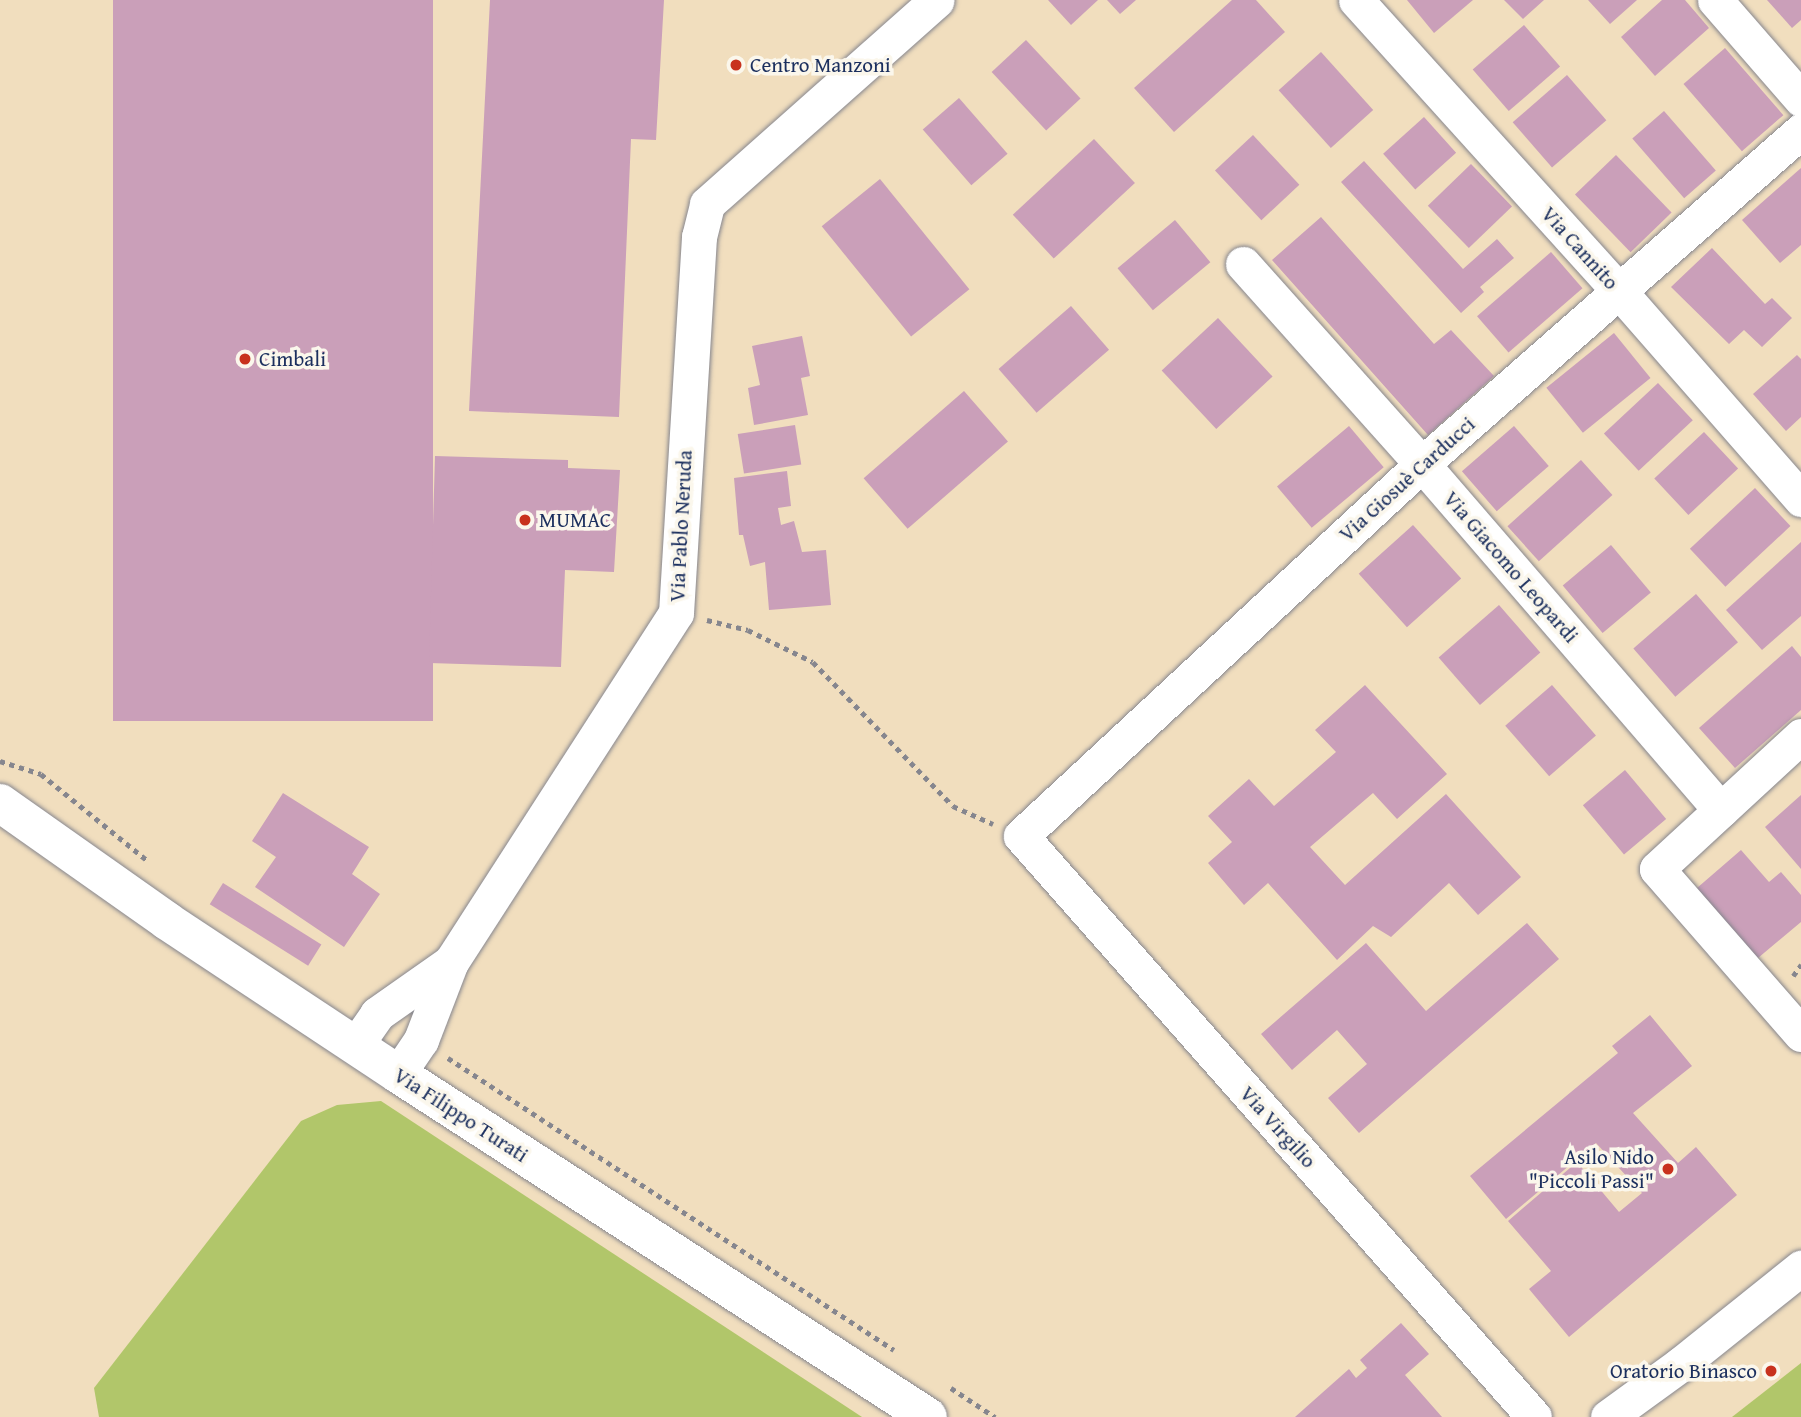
<!DOCTYPE html>
<meta charset="utf-8">
<style>
body{margin:0}
#map{position:relative;width:1801px;height:1417px;overflow:hidden;background:#f1debe;font-family:"Gentium Book Plus",serif}
div>[style]{position:absolute}
[style*='--x']{left:calc(var(--x)*1px);top:calc(var(--y)*1px);width:calc(var(--w)*1px);rotate:calc(var(--a)*1deg)}
.green>*{inset:0;background:#b1c66a}
.building>*{inset:0;background:#ca9fb9;transform-origin:0 0}
.path>*{height:4.5px;margin-top:-2.25px;transform-origin:0;background:repeating-linear-gradient(90deg,#86868e 0 5px,transparent 0 10px)}
.roads{filter:drop-shadow(0 0 2px #86868e) drop-shadow(0 0 2px #86868e)}
.minor>*{height:35px;margin:-17.5px;padding:0 17.5px;transform-origin:17.5px;border-radius:17.5px;background:#fff}
.tertiary>*{height:38px;margin:-19px;padding:0 19px;transform-origin:19px;border-radius:19px;background:#fff}
.dots>*{width:19px;height:19px;translate:-50% -50%;box-sizing:border-box;border:4px solid #fbf7ec;border-radius:50%}
span{translate:-50% -50%;white-space:nowrap;text-align:center;line-height:1.15;-webkit-text-stroke:7px #fbf7ec;paint-order:stroke}
.poi-label{font-size:21px;color:#1b2f5e}
.left{translate:0 -50%;text-align:left}
.right{translate:-100% -50%;text-align:right}
.street-label{font-size:21px;color:#1b2f5e}
</style>
<div id="map">
<div class="green">
<div style="clip-path:polygon(381px 1101px,862px 1417px,99px 1417px,94px 1388px,301px 1121px,337px 1105px)"></div>
<div style="clip-path:polygon(1801px 1363px,1801px 1417px,1732px 1417px)"></div>
</div>
<div class="building">
<div style="left:113px;top:0;width:320px;height:721px"></div>
<div style="clip-path:polygon(490px 0,664px 0,656px 140px,631px 139px,619px 417px,469px 411px)"></div>
<div style="clip-path:polygon(1048px 0,1098px 0,1071px 25px)"></div>
<div style="clip-path:polygon(1107px 0,1136px 0,1120px 14px)"></div>
<div style="clip-path:polygon(1232px 0,1256px 0,1285px 32px,1174px 132px,1134px 88px)"></div>
<div style="clip-path:polygon(1407px 0,1473px 0,1434px 33px)"></div>
<div style="clip-path:polygon(1504px 0,1544px 0,1523px 19px)"></div>
<div style="clip-path:polygon(1588px 0,1637px 0,1610px 24px)"></div>
<div style="clip-path:polygon(1662px 0,1685px 0,1709px 28px,1655px 76px,1621px 37px)"></div>
<div style="clip-path:polygon(1767px 0,1801px 0,1801px 20px,1792px 28px)"></div>
<div style="left:1524px;top:25px;width:55px;height:68px;rotate:49deg"></div>
<div style="left:1026px;top:40px;width:80px;height:47px;rotate:47deg"></div>
<div style="left:1725px;top:48px;width:89px;height:55px;rotate:49deg"></div>
<div style="left:1321px;top:52px;width:78px;height:57px;rotate:48deg"></div>
<div style="left:1567px;top:75px;width:60px;height:72px;rotate:49deg"></div>
<div style="left:959px;top:98px;width:74px;height:48px;rotate:49deg"></div>
<div style="left:1664px;top:111px;width:79px;height:42px;rotate:49deg"></div>
<div style="left:1424px;top:117px;width:48px;height:55px;rotate:48deg"></div>
<div style="left:1253px;top:135px;width:68px;height:52px;rotate:47deg"></div>
<div style="left:1094px;top:139px;width:60px;height:111px;rotate:47deg"></div>
<div style="left:1616px;top:155px;width:80px;height:57px;rotate:46deg"></div>
<div style="clip-path:polygon(1364px 161px,1463px 269px,1497px 239px,1514px 258px,1480px 287px,1484px 292px,1461px 313px,1341px 182px)"></div>
<div style="left:1471px;top:164px;width:59px;height:60px;rotate:46deg"></div>
<div style="clip-path:polygon(1801px 168px,1801px 245px,1780px 263px,1742px 220px)"></div>
<div style="left:880px;top:179px;width:142px;height:75px;rotate:51deg"></div>
<div style="clip-path:polygon(1321px 217px,1434px 344px,1451px 330px,1494px 376px,1428px 435px,1272px 260px)"></div>
<div style="left:1175px;top:220px;width:55px;height:75px;rotate:50deg"></div>
<div style="clip-path:polygon(1712px 248px,1765px 304px,1772px 298px,1792px 318px,1762px 347px,1744px 330px,1729px 344px,1671px 287px)"></div>
<div style="left:1551px;top:252px;width:48px;height:98px;rotate:49deg"></div>
<div style="left:1071px;top:306px;width:58px;height:96px;rotate:49deg"></div>
<div style="left:1218px;top:318px;width:80px;height:77px;rotate:47deg"></div>
<div style="left:1614px;top:333px;width:58px;height:87px;rotate:51deg"></div>
<div style="clip-path:polygon(802px 336px,810px 376px,801px 378px,808px 415px,754px 425px,748px 388px,760px 385px,752px 346px)"></div>
<div style="clip-path:polygon(1797px 355px,1801px 359px,1801px 417px,1786px 431px,1753px 394px)"></div>
<div style="left:1658px;top:383px;width:51px;height:74px;rotate:47deg"></div>
<div style="left:964px;top:391px;width:67px;height:133px;rotate:49deg"></div>
<div style="left:795px;top:425px;width:40px;height:58px;rotate:81deg"></div>
<div style="left:1349px;top:426px;width:54px;height:94px;rotate:50deg"></div>
<div style="left:1514px;top:426px;width:53px;height:69px;rotate:49deg"></div>
<div style="left:1704px;top:432px;width:50px;height:68px;rotate:47deg"></div>
<div style="clip-path:polygon(435px 456px,568px 460px,568px 468px,620px 470px,614px 572px,565px 570px,561px 667px,429px 663px)"></div>
<div style="left:1581px;top:460px;width:47px;height:99px;rotate:48deg"></div>
<div style="clip-path:polygon(787px 471px,791px 506px,778px 508px,781px 525px,794px 521px,802px 552px,826px 550px,831px 605px,769px 610px,765px 562px,750px 566px,743px 535px,739px 535px,734px 478px)"></div>
<div style="left:1755px;top:488px;width:52px;height:89px;rotate:47deg"></div>
<div style="left:1413px;top:525px;width:72px;height:73px;rotate:48deg"></div>
<div style="clip-path:polygon(1801px 542px,1801px 616px,1762px 650px,1726px 610px)"></div>
<div style="left:1611px;top:545px;width:62px;height:63px;rotate:50deg"></div>
<div style="left:1696px;top:594px;width:64px;height:83px;rotate:49deg"></div>
<div style="left:1499px;top:605px;width:63px;height:80px;rotate:49deg"></div>
<div style="clip-path:polygon(1792px 646px,1801px 657px,1801px 710px,1735px 768px,1699px 728px)"></div>
<div style="clip-path:polygon(1365px 685px,1447px 774px,1397px 819px,1373px 793px,1310px 847px,1345px 885px,1446px 794px,1521px 877px,1478px 915px,1449px 883px,1391px 937px,1373px 926px,1337px 960px,1268px 883px,1244px 905px,1208px 863px,1232px 842px,1208px 816px,1249px 779px,1274px 806px,1336px 752px,1315px 730px)"></div>
<div style="left:1552px;top:685px;width:67px;height:62px;rotate:49deg"></div>
<div style="left:1625px;top:770px;width:64px;height:55px;rotate:50deg"></div>
<div style="clip-path:polygon(283px 793px,369px 847px,352px 874px,380px 894px,344px 947px,255px 887px,276px 857px,252px 841px)"></div>
<div style="clip-path:polygon(1801px 795px,1801px 869px,1765px 827px)"></div>
<div style="clip-path:polygon(1741px 850px,1769px 882px,1781px 872px,1801px 895px,1801px 922px,1758px 958px,1697px 888px)"></div>
<div style="left:223px;top:883px;width:116px;height:25px;rotate:32deg"></div>
<div style="clip-path:polygon(1527px 923px,1559px 959px,1359px 1133px,1328px 1098px,1367px 1064px,1337px 1030px,1292px 1070px,1261px 1034px,1366px 943px,1426px 1011px)"></div>
<div style="clip-path:polygon(1650px 1015px,1692px 1066px,1633px 1113px,1678px 1163px,1696px 1147px,1737px 1195px,1569px 1337px,1529px 1289px,1551px 1271px,1508px 1221px,1577px 1162px,1619px 1212px,1642px 1193px,1596px 1143px,1506px 1219px,1470px 1176px,1618px 1053px,1612px 1046px)"></div>
<div style="clip-path:polygon(1401px 1323px,1429px 1354px,1405px 1375px,1442px 1417px,1295px 1417px,1349px 1369px,1356px 1378px,1367px 1368px,1360px 1360px)"></div>
</div>
<div class="path">
<div style="--x:707;--y:620;--w:42;--a:13.7"></div>
<div style="--x:748;--y:630;--w:72;--a:26.2"></div>
<div style="--x:813;--y:662;--w:201;--a:45.8"></div>
<div style="--x:953;--y:806;--w:44;--a:24.2"></div>
<div style="--x:0;--y:761;--w:43;--a:17.6"></div>
<div style="--x:41;--y:774;--w:138;--a:39.1"></div>
<div style="--x:1793;--y:976;--w:14;--a:-54"></div>
<div style="--x:448;--y:1058;--w:533;--a:33.21"></div>
<div style="--x:951;--y:1388;--w:53;--a:33.4"></div>
</div>
<div class="roads">
<div class="minor">
<div style="--x:1356;--y:0;--w:391;--a:47.9"></div>
<div style="--x:1618;--y:290;--w:278;--a:48.8"></div>
<div style="--x:1715;--y:0;--w:131;--a:49"></div>
<div style="--x:1243;--y:264;--w:268;--a:48.2"></div>
<div style="--x:1422;--y:464;--w:457;--a:49.2"></div>
<div style="--x:1801;--y:736;--w:196;--a:137.3"></div>
<div style="--x:1657;--y:869;--w:219;--a:48.9"></div>
<div style="--x:355;--y:1046;--w:39;--a:-55"></div>
<div style="--x:377;--y:1014;--w:90;--a:-35.1"></div>
<div style="--x:451;--y:962;--w:415;--a:-57.2"></div>
<div style="--x:676;--y:613;--w:377;--a:-86.5"></div>
<div style="--x:699;--y:237;--w:34;--a:-76"></div>
<div style="--x:707;--y:204;--w:307;--a:-41.6"></div>
<div style="--x:398;--y:1074;--w:41;--a:-55.9"></div>
<div style="--x:421;--y:1040;--w:84;--a:-69"></div>
<div style="--x:1534;--y:1417;--w:775;--a:-131.44"></div>
<div style="--x:1021;--y:836;--w:547;--a:-42.85"></div>
<div style="--x:1422;--y:464;--w:505;--a:-41.3"></div>
<div style="--x:1608;--y:1417;--w:90;--a:-36"></div>
<div style="--x:1681;--y:1364;--w:154;--a:-38.7"></div>
</div>
<div class="tertiary">
<div style="--x:0;--y:803;--w:204;--a:35.2"></div>
<div style="--x:167;--y:921;--w:277;--a:33.5"></div>
<div style="--x:398;--y:1074;--w:631;--a:32.91"></div>
</div>
</div>
<div class="dots">
<div style="left:736px;top:65px;background:#c8321e"></div>
<div style="left:245px;top:359px;background:#c8321e"></div>
<div style="left:525px;top:520px;background:#c8321e"></div>
<div style="left:1668px;top:1169px;background:#c8321e"></div>
<div style="left:1771px;top:1371px;background:#c8321e"></div>
</div>
<div class="poi-label">
<span class="left" style="left:750px;top:65px">Centro Manzoni</span>
<span class="left" style="left:259px;top:359px">Cimbali</span>
<span class="left" style="left:539px;top:520px">MUMAC</span>
<span class="right" style="left:1654px;top:1169px">Asilo Nido<br>"Piccoli Passi"</span>
<span class="right" style="left:1757px;top:1371px">Oratorio Binasco</span>
</div>
<div class="street-label">
<span style="left:1580px;top:248px;rotate:48deg">Via Cannito</span>
<span style="left:1407px;top:479px;rotate:-42deg">Via Giosuè Carducci</span>
<span style="left:681px;top:526px;rotate:-87deg">Via Pablo Neruda</span>
<span style="left:1511px;top:567px;rotate:49deg">Via Giacomo Leopardi</span>
<span style="left:461px;top:1115px;rotate:33deg">Via Filippo Turati</span>
<span style="left:1278px;top:1127px;rotate:48deg">Via Virgilio</span>
</div>
</div>
